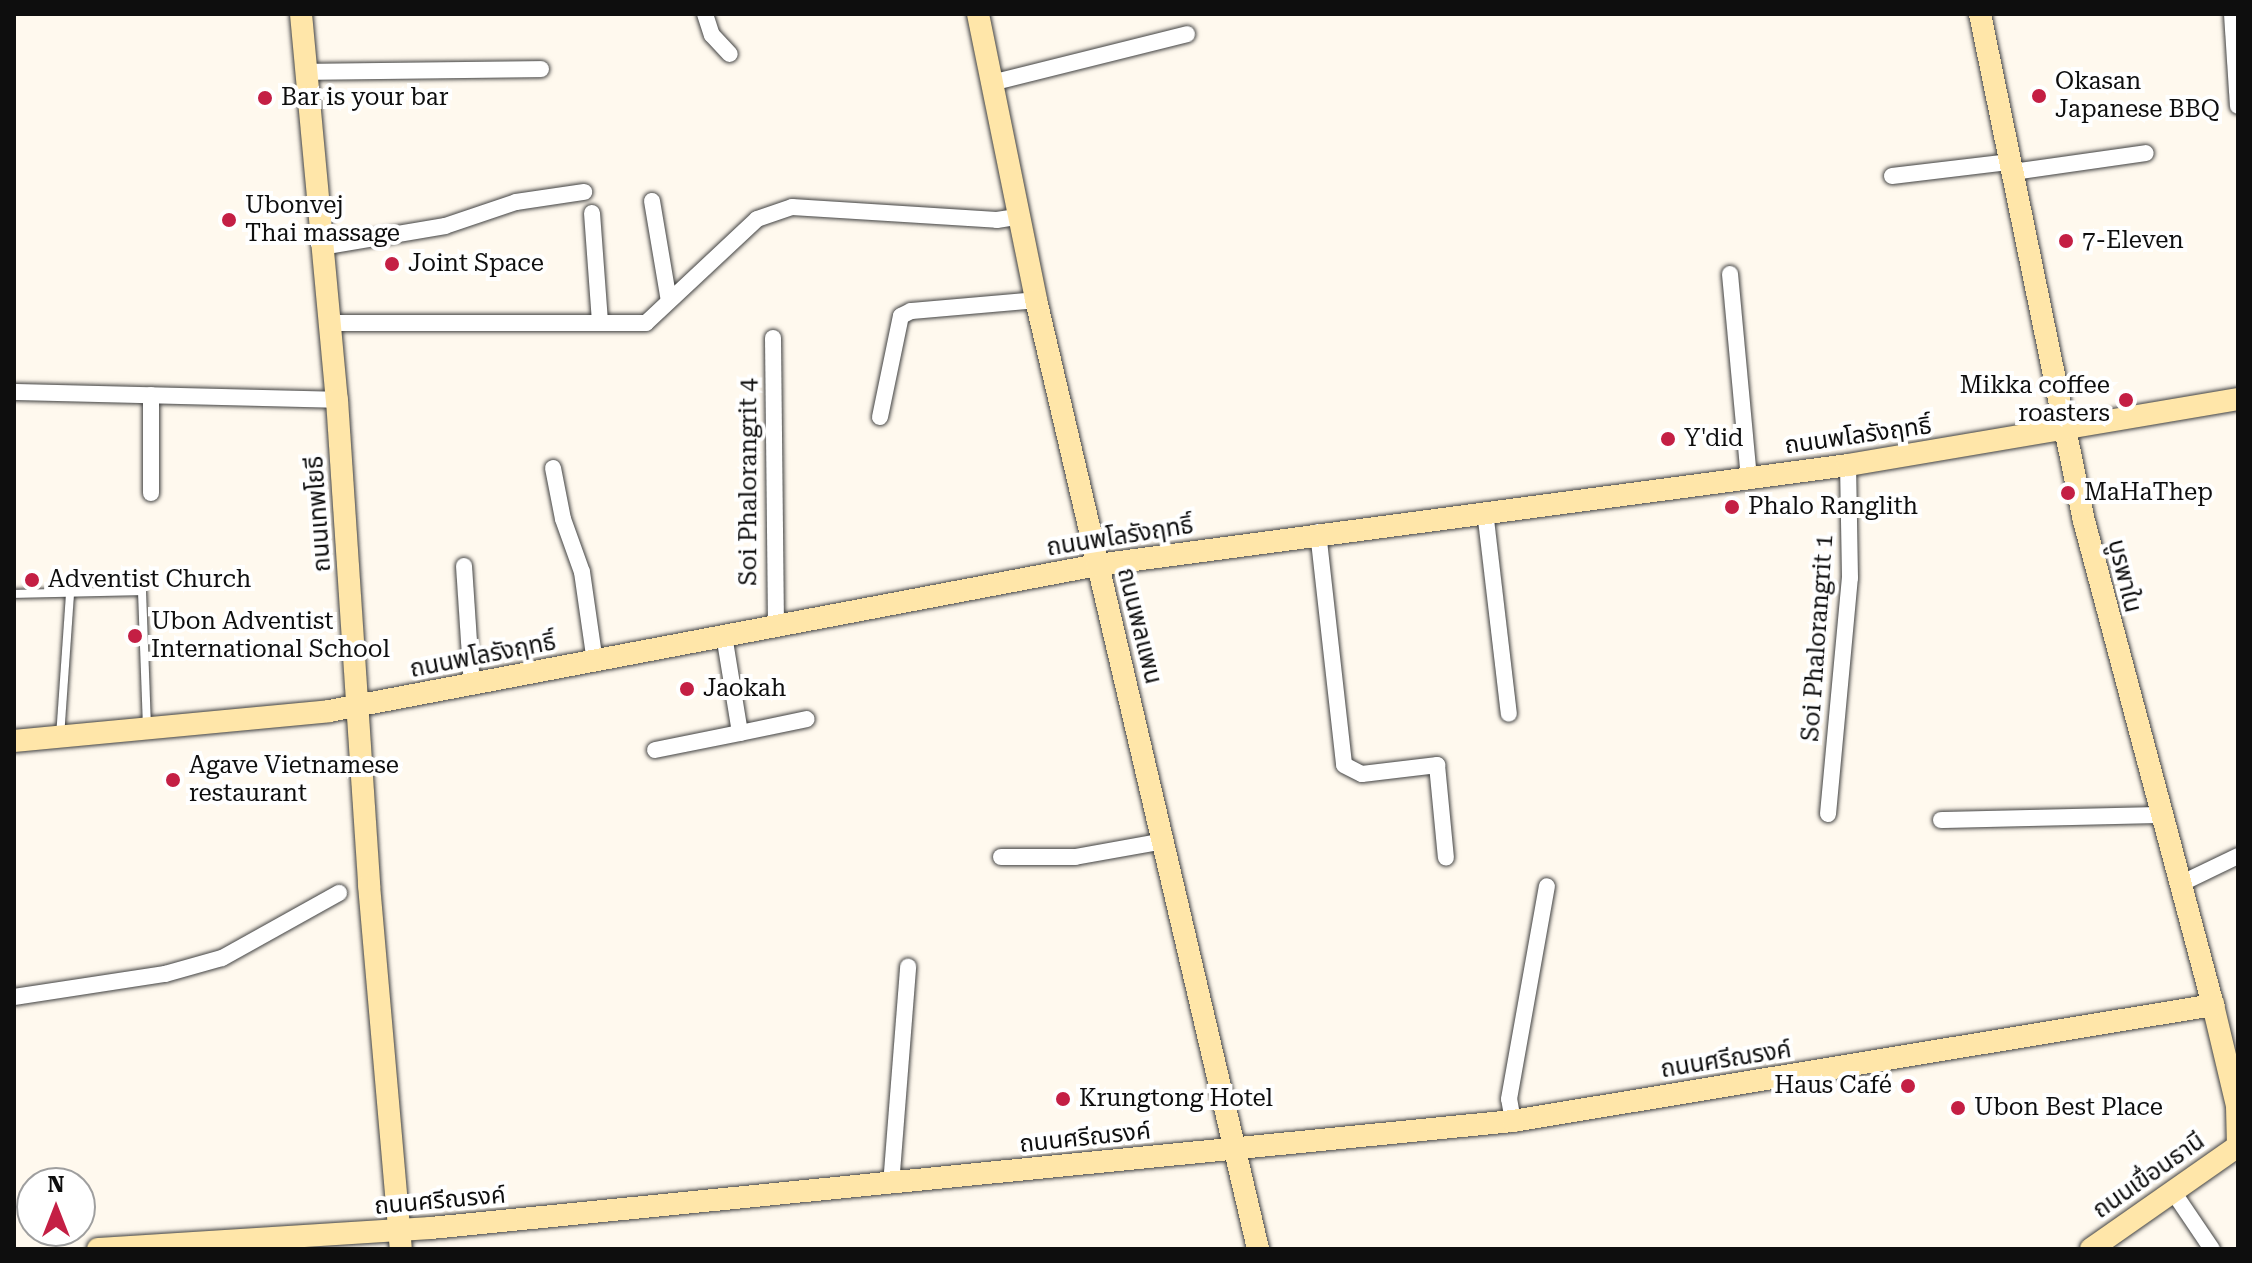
<!DOCTYPE html>
<meta charset="utf-8">
<style>
body{margin:0}
#map{position:relative;width:2252px;height:1263px;overflow:hidden;background:#fff9ee;font-family:"Roboto Serif","Noto Sans Thai",serif}
div>[style]{position:absolute}
[style*='--x']{left:calc(var(--x)*1px);top:calc(var(--y)*1px);width:calc(var(--w)*1px);rotate:calc(var(--a)*1deg)}
.roads{filter:drop-shadow(0 0 2px #414141) drop-shadow(0 0 2px #414141)}
.lane>*{height:8px;margin:-4px;padding:0 4px;transform-origin:4px;border-radius:4px;background:#fff}
.street>*{height:16px;margin:-8px;padding:0 8px;transform-origin:8px;border-radius:8px;background:#fff}
.secondary>*{height:22px;margin:-11px;padding:0 11px;transform-origin:11px;border-radius:11px;background:#ffe6a9}
.dots>*{width:22px;height:22px;translate:-50% -50%;box-sizing:border-box;border:4px solid #fff;border-radius:50%}
span{translate:-50% -50%;white-space:nowrap;text-align:center;line-height:1.15;-webkit-text-stroke:8px #fff;paint-order:stroke}
.poi-label{font-size:24px;color:#0e0e0e}
.left{translate:0 -50%;text-align:left}
.right{translate:-100% -50%;text-align:right}
.street-label{font-size:24px;color:#0e0e0e}
.frame{position:absolute;inset:0;border:16px solid #0e0e0e;pointer-events:none}
.north{position:absolute;left:16px;top:1167px;width:80px;height:80px;box-sizing:border-box;background:#fff;border:2px solid #9f9f9f;border-radius:50%;rotate:0deg;font-size:22px;font-weight:700;line-height:32px;text-align:center;color:#0e0e0e}
.north::after{content:'';display:block;margin:auto;width:28px;height:36px;background:#c41f44;clip-path:polygon(50% 0,100% 100%,50% 72%,0 100%)}
</style>
<div id="map">
<div class="roads">
<div class="lane">
<div style="--x:14;--y:594;--w:128;--a:-1.3"></div>
<div style="--x:142;--y:591;--w:136;--a:87.9"></div>
<div style="--x:60;--y:737;--w:143;--a:-86"></div>
</div>
<div class="street">
<div style="--x:705;--y:14;--w:22;--a:72"></div>
<div style="--x:712;--y:35;--w:26;--a:47"></div>
<div style="--x:2232;--y:14;--w:92;--a:86.3"></div>
<div style="--x:305;--y:72;--w:236;--a:-0.7"></div>
<div style="--x:991;--y:83;--w:202;--a:-14"></div>
<div style="--x:2013;--y:172;--w:134;--a:-8.1"></div>
<div style="--x:1892;--y:176;--w:119;--a:-6.8"></div>
<div style="--x:652;--y:201;--w:101;--a:80.4"></div>
<div style="--x:592;--y:213;--w:110;--a:85.8"></div>
<div style="--x:321;--y:247;--w:126;--a:-9.6"></div>
<div style="--x:445;--y:226;--w:75;--a:-18.7"></div>
<div style="--x:516;--y:202;--w:69;--a:-8.4"></div>
<div style="--x:1730;--y:274;--w:204;--a:84.7"></div>
<div style="--x:329;--y:323;--w:317;--a:0"></div>
<div style="--x:646;--y:323;--w:152;--a:-43.1"></div>
<div style="--x:757;--y:219;--w:37;--a:-19"></div>
<div style="--x:792;--y:207;--w:205;--a:3.6"></div>
<div style="--x:997;--y:220;--w:20;--a:-9"></div>
<div style="--x:773;--y:338;--w:288;--a:89.4"></div>
<div style="--x:14;--y:392;--w:323;--a:1.4"></div>
<div style="--x:880;--y:417;--w:103;--a:-78.3"></div>
<div style="--x:901;--y:316;--w:11;--a:-27"></div>
<div style="--x:911;--y:311;--w:125;--a:-5"></div>
<div style="--x:553;--y:468;--w:52;--a:78.9"></div>
<div style="--x:563;--y:519;--w:56;--a:70.3"></div>
<div style="--x:582;--y:572;--w:91;--a:81.8"></div>
<div style="--x:151;--y:493;--w:98;--a:-90"></div>
<div style="--x:1485;--y:511;--w:204;--a:83.3"></div>
<div style="--x:1318;--y:532;--w:234;--a:83.6"></div>
<div style="--x:1344;--y:765;--w:20;--a:27"></div>
<div style="--x:1362;--y:774;--w:76;--a:-6.8"></div>
<div style="--x:1437;--y:765;--w:93;--a:84.5"></div>
<div style="--x:464;--y:566;--w:119;--a:86.2"></div>
<div style="--x:724;--y:635;--w:99;--a:80.7"></div>
<div style="--x:740;--y:733;--w:68;--a:-11.8"></div>
<div style="--x:655;--y:750;--w:87;--a:-11.3"></div>
<div style="--x:1828;--y:814;--w:237;--a:-84.7"></div>
<div style="--x:1850;--y:578;--w:113;--a:-91"></div>
<div style="--x:1941;--y:820;--w:220;--a:-1.3"></div>
<div style="--x:1001;--y:857;--w:74;--a:0"></div>
<div style="--x:1075;--y:857;--w:90;--a:-10.2"></div>
<div style="--x:2182;--y:883;--w:62;--a:-25.7"></div>
<div style="--x:14;--y:997;--w:153;--a:-8.7"></div>
<div style="--x:165;--y:974;--w:59;--a:-15.7"></div>
<div style="--x:222;--y:958;--w:134;--a:-29.1"></div>
<div style="--x:1513;--y:1121;--w:22;--a:-100"></div>
<div style="--x:1509;--y:1099;--w:216;--a:-79.9"></div>
<div style="--x:891;--y:1185;--w:219;--a:-85.5"></div>
<div style="--x:2172;--y:1190;--w:71;--a:55.9"></div>
</div>
<div class="secondary">
<div style="--x:301;--y:14;--w:388;--a:84.7"></div>
<div style="--x:337;--y:400;--w:486;--a:86.2"></div>
<div style="--x:369;--y:885;--w:365;--a:85"></div>
<div style="--x:978;--y:14;--w:292;--a:78.5"></div>
<div style="--x:1036;--y:300;--w:975;--a:76.83"></div>
<div style="--x:1980;--y:14;--w:518;--a:78.41"></div>
<div style="--x:2084;--y:521;--w:501;--a:75.08"></div>
<div style="--x:2213;--y:1005;--w:104;--a:76.6"></div>
<div style="--x:2237;--y:1106;--w:40;--a:88.6"></div>
<div style="--x:14;--y:741;--w:316;--a:-5.4"></div>
<div style="--x:329;--y:711;--w:782;--a:-10.76"></div>
<div style="--x:1097;--y:565;--w:758;--a:-7.58"></div>
<div style="--x:1848;--y:465;--w:396;--a:-9.6"></div>
<div style="--x:98;--y:1249;--w:334;--a:-3.6"></div>
<div style="--x:431;--y:1228;--w:1087;--a:-5.65"></div>
<div style="--x:1513;--y:1121;--w:710;--a:-9.41"></div>
<div style="--x:2091;--y:1249;--w:179;--a:-35"></div>
</div>
</div>
<div class="dots">
<div style="left:2039px;top:96px;background:#c41f44"></div>
<div style="left:265px;top:98px;background:#c41f44"></div>
<div style="left:229px;top:220px;background:#c41f44"></div>
<div style="left:2066px;top:241px;background:#c41f44"></div>
<div style="left:392px;top:264px;background:#c41f44"></div>
<div style="left:2126px;top:400px;background:#c41f44"></div>
<div style="left:1668px;top:439px;background:#c41f44"></div>
<div style="left:2068px;top:493px;background:#c41f44"></div>
<div style="left:1732px;top:507px;background:#c41f44"></div>
<div style="left:32px;top:580px;background:#c41f44"></div>
<div style="left:135px;top:636px;background:#c41f44"></div>
<div style="left:687px;top:689px;background:#c41f44"></div>
<div style="left:173px;top:780px;background:#c41f44"></div>
<div style="left:1908px;top:1086px;background:#c41f44"></div>
<div style="left:1063px;top:1099px;background:#c41f44"></div>
<div style="left:1958px;top:1108px;background:#c41f44"></div>
</div>
<div class="poi-label">
<span class="left" style="left:2055px;top:96px">Okasan<br>Japanese BBQ</span>
<span class="left" style="left:281px;top:98px">Bar is your bar</span>
<span class="left" style="left:245px;top:220px">Ubonvej<br>Thai massage</span>
<span class="left" style="left:2082px;top:241px">7-Eleven</span>
<span class="left" style="left:408px;top:264px">Joint Space</span>
<span class="right" style="left:2110px;top:400px">Mikka coffee<br>roasters</span>
<span class="left" style="left:1684px;top:439px">Y'did</span>
<span class="left" style="left:2084px;top:493px">MaHaThep</span>
<span class="left" style="left:1748px;top:507px">Phalo Ranglith</span>
<span class="left" style="left:48px;top:580px">Adventist Church</span>
<span class="left" style="left:151px;top:636px">Ubon Adventist<br>International School</span>
<span class="left" style="left:703px;top:689px">Jaokah</span>
<span class="left" style="left:189px;top:780px">Agave Vietnamese<br>restaurant</span>
<span class="right" style="left:1892px;top:1086px">Haus Café</span>
<span class="left" style="left:1079px;top:1099px">Krungtong Hotel</span>
<span class="left" style="left:1974px;top:1108px">Ubon Best Place</span>
</div>
<div class="street-label">
<span style="left:1858px;top:436px;rotate:-8deg">ถนนพโลรังฤทธิ์</span>
<span style="left:749px;top:482px;rotate:-90deg">Soi Phalorangrit 4</span>
<span style="left:319px;top:514px;rotate:-94deg">ถนนเทพโยธี</span>
<span style="left:1120px;top:537px;rotate:-9deg">ถนนพโลรังฤทธิ์</span>
<span style="left:2124px;top:576px;rotate:76deg">บูรพาใน</span>
<span style="left:1139px;top:626px;rotate:76deg">ถนนพลแพน</span>
<span style="left:1818px;top:638px;rotate:-86deg">Soi Phalorangrit 1</span>
<span style="left:483px;top:656px;rotate:-11deg">ถนนพโลรังฤทธิ์</span>
<span style="left:1726px;top:1060px;rotate:-9deg">ถนนศรีณรงค์</span>
<span style="left:1085px;top:1138px;rotate:-6deg">ถนนศรีณรงค์</span>
<span style="left:2149px;top:1176px;rotate:-35deg">ถนนเขื่อนธานี</span>
<span style="left:440px;top:1201px;rotate:-5deg">ถนนศรีณรงค์</span>
</div>
<div class="frame"></div>
<div class="north">N</div>
</div>
